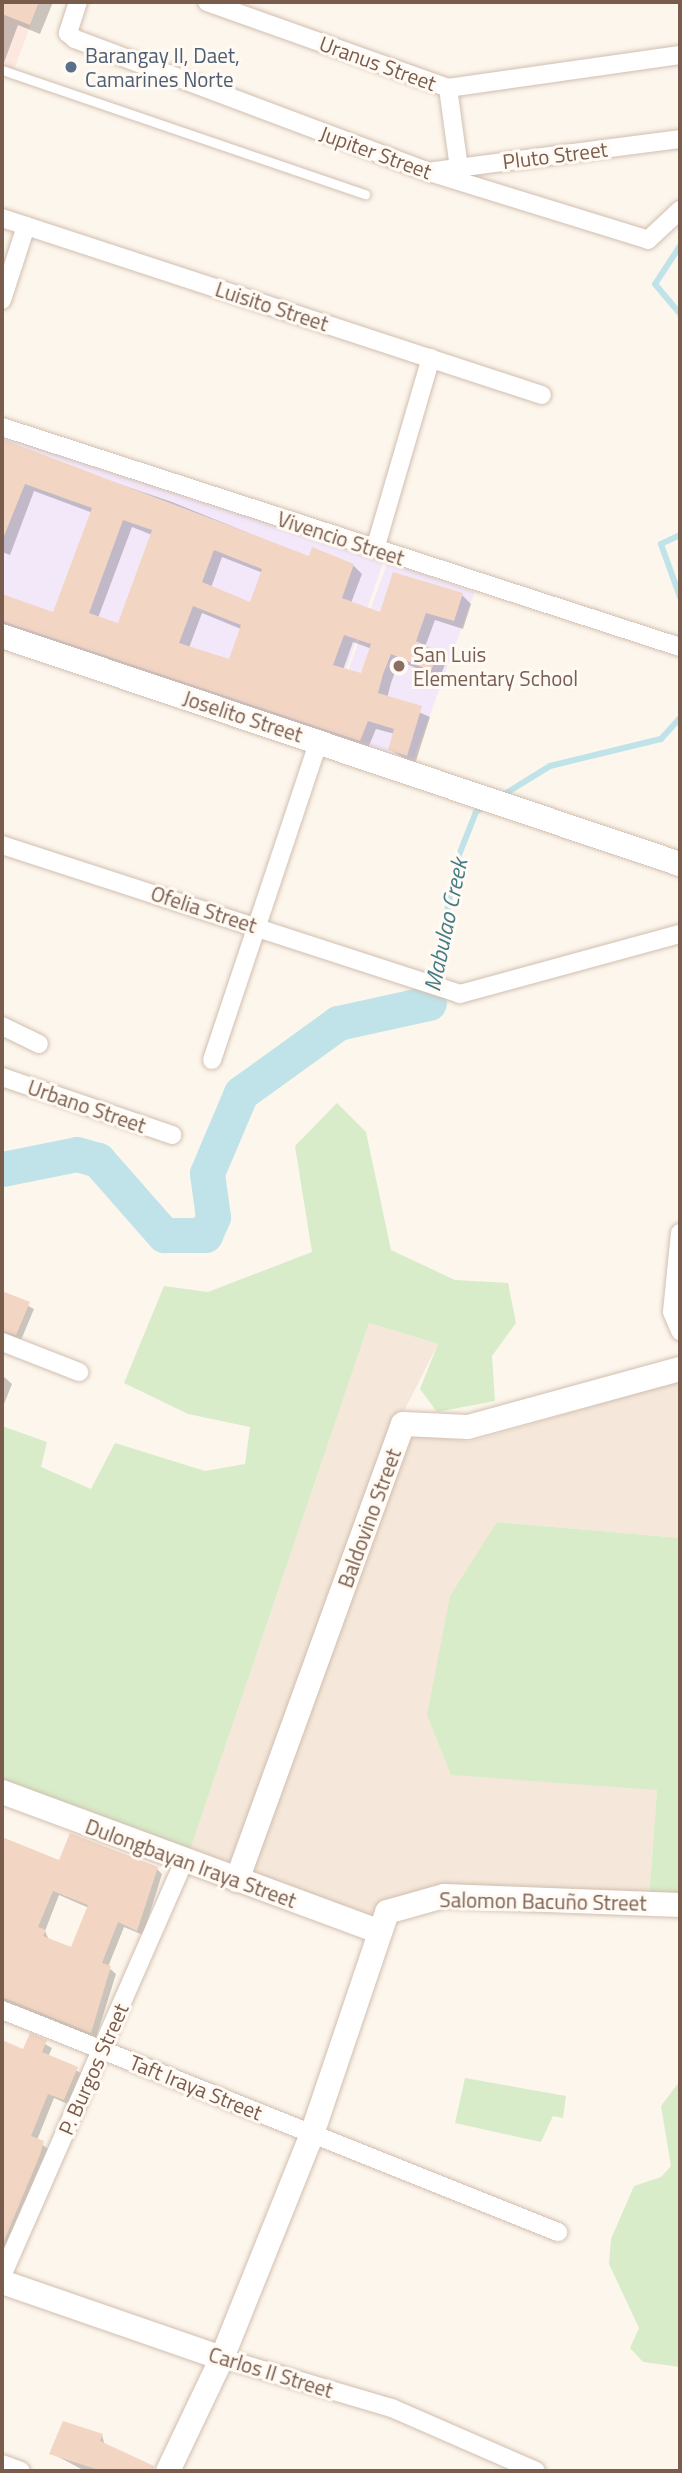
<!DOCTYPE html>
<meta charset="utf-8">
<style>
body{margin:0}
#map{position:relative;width:682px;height:2473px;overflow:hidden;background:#fdf6ec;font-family:"Titillium Web",sans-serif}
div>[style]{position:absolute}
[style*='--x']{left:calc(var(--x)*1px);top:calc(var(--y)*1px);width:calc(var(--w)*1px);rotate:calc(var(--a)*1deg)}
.residential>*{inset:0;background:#f5e8da}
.commercial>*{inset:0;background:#fde8e0}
.education>*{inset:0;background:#f3e8fa;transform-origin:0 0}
.green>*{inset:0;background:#d8ecc9}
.shadow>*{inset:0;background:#0003}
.stream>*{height:6px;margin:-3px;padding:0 3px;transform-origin:3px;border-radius:3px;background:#bfe3e8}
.river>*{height:35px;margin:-17.5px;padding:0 17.5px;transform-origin:17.5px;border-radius:17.5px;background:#bfe3e8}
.building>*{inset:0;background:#f3d5c3}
.roads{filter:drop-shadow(0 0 2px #d1beb0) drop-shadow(0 0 2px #d1beb0)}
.lane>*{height:9px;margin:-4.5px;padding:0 4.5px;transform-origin:4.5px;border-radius:4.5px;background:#fff}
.street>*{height:18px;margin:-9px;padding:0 9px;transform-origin:9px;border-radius:9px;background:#fff}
.secondary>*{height:24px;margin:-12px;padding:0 12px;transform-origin:12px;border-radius:12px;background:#fff}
.dots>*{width:19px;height:19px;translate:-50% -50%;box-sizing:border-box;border:4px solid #fffaf3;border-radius:50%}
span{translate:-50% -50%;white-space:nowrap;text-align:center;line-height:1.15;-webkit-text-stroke:6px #fffaf3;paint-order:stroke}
.service-label{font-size:21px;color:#4e5e75}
.left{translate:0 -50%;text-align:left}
.street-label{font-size:21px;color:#7a5c4d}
.education-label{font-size:21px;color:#785e54}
.water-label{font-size:23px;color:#437c86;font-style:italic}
.frame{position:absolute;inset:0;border:4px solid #7a5c4d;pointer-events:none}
</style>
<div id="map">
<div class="residential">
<div style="clip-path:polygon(369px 1323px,438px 1344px,400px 1419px,237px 1868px,190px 1850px)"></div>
<div style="clip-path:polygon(680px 1381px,680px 1538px,497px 1522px,657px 1790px,649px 1898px,437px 1891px,371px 1924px,246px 1876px,408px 1430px,469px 1442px)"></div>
</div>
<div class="commercial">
<div style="clip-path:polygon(2px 2px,39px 2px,14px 70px,2px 65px)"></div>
</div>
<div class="education">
<div style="clip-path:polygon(2px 431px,383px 563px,322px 739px,2px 628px)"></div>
<div style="left:388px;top:561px;width:92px;height:189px;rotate:20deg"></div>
</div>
<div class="green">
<div style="clip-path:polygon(337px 1103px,366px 1132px,391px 1250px,455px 1280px,508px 1283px,516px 1323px,492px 1356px,495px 1401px,437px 1412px,420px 1389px,438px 1344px,369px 1323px,190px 1850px,2px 1783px,2px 1426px,47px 1442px,41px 1467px,91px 1489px,115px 1443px,205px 1471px,245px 1464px,250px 1427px,188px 1414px,124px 1383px,164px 1286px,208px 1292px,312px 1252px,295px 1146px)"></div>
<div style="clip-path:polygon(497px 1522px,680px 1538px,680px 1900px,649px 1898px,657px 1790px,451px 1775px,427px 1715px,450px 1596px)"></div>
<div style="clip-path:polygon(465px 2078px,566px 2096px,563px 2118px,553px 2116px,541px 2142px,455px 2123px)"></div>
<div style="clip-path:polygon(680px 2081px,680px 2367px,643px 2362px,630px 2348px,639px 2328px,609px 2264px,611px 2239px,634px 2186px,661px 2177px,671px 2166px,661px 2106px)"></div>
</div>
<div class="shadow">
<div style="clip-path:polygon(2px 2px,53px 2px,40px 34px,18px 25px,2px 68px)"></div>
<div style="clip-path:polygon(evenodd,2px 444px,172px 502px,310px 558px,353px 565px,362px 574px,351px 603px,381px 614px,462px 595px,471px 604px,463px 629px,435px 620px,425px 647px,446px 661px,440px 678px,399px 661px,391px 683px,387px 698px,430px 717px,415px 764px,390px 750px,395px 734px,376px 729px,368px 748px,2px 627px,2px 596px,54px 614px,93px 513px,34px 491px,10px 555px,2px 552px,2px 444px,132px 527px,152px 535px,119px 625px,98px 618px,132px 527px,2px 444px,222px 557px,263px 573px,251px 604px,211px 588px,222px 557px,2px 444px,202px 613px,241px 629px,230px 661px,189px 648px,202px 613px,2px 444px,353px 642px,372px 649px,362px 675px,343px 670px,353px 642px)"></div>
<div style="clip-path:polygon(2px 1285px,2px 1292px,34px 1309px,21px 1340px,2px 1335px)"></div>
<div style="clip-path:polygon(2px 1375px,12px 1384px,2px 1409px)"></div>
<div style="clip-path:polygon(evenodd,3px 1839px,60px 1863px,157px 1869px,162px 1874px,143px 1935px,124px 1927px,108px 1967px,116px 1974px,96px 2038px,2px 2001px,3px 1839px,59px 1895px,89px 1908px,72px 1949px,49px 1940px,45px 1931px,59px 1895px)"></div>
<div style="clip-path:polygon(31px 2036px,52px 2048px,48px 2057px,83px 2074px,70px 2105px,54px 2098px,37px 2140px,48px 2149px,46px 2162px,2px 2252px,2px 2042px,24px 2051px)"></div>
<div style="clip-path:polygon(102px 2435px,105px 2446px,146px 2471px,85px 2471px,51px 2453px)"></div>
</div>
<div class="stream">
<div style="--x:680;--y:246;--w:45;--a:123.3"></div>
<div style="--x:655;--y:284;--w:39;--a:50"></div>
<div style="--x:680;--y:535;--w:21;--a:155"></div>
<div style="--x:661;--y:544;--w:56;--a:70.3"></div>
<div style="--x:500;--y:797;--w:59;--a:-31.8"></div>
<div style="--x:550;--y:766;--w:114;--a:-13.7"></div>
<div style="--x:661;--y:739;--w:28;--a:-48"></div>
<div style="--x:429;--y:1003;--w:146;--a:-78.9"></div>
<div style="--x:457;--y:860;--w:52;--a:-68.4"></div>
<div style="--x:476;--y:812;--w:11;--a:-34"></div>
</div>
<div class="river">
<div style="--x:2;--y:1169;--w:76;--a:-11.3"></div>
<div style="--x:77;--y:1154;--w:22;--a:16"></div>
<div style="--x:98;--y:1160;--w:100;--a:48.7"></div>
<div style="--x:164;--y:1235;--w:41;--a:0"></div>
<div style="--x:205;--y:1235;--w:20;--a:-66"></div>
<div style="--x:213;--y:1217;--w:44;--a:-97.8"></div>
<div style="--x:207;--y:1173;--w:87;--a:-67"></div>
<div style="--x:241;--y:1093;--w:120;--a:-35.8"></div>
<div style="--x:338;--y:1023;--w:93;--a:-12.4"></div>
</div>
<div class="building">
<div style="clip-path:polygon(2px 2px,39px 2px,30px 25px,2px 14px)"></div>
<div style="clip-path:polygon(evenodd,2px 439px,309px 556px,312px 547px,354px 564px,342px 598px,380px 612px,393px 572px,463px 593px,454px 621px,426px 613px,416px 641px,438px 651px,431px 671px,391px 654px,383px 674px,378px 693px,422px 706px,407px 756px,388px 750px,394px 729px,368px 721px,360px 741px,2px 621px,2px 594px,53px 612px,92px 508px,25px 484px,2px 541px,2px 439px,123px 520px,152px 530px,118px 623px,89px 613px,123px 520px,2px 439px,214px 550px,262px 569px,250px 602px,202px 582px,214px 550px,2px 439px,193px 606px,241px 625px,229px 659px,179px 643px,193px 606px,2px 439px,344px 635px,371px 644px,361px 673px,333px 665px,344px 635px)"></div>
<div style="clip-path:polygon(2px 1291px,30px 1302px,16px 1335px,2px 1331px)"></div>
<div style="clip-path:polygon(evenodd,70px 1833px,158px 1867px,137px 1931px,118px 1922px,102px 1963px,111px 1966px,91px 2033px,2px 1997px,2px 1837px,59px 1860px,70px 1833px,53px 1891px,88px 1905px,71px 1947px,43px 1936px,46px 1930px,38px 1927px,53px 1891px)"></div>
<div style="clip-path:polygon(30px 2033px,47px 2040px,42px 2052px,78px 2067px,64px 2100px,48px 2094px,31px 2136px,44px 2141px,40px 2155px,2px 2246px,2px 2040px,23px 2049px)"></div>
<div style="clip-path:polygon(63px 2421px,103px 2434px,100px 2441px,154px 2466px,153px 2471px,102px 2471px,49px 2454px)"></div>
</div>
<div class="roads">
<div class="lane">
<div style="--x:2;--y:70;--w:384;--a:18.9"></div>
</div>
<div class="street">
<div style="--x:78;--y:2;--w:33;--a:108"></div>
<div style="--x:68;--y:33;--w:9;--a:41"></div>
<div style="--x:75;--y:39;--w:378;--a:20.6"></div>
<div style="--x:429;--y:172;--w:229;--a:17.2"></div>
<div style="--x:648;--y:240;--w:44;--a:-43.2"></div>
<div style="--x:207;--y:2;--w:256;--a:19.6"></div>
<div style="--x:448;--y:88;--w:234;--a:-8.1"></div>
<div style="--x:448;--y:88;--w:81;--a:82.2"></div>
<div style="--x:434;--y:171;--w:248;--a:-7.4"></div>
<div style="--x:2;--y:218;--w:568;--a:18.15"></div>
<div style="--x:2;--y:300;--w:78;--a:-72"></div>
<div style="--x:2;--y:427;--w:713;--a:17.98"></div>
<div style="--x:375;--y:549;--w:199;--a:-73.7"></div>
<div style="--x:2;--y:845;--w:482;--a:18"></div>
<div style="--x:460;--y:994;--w:228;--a:-15.3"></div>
<div style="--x:2;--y:1026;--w:41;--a:25.9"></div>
<div style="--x:212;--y:1060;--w:336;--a:-71.5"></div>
<div style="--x:2;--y:1077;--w:180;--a:18.8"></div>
<div style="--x:680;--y:1233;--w:79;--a:95.8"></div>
<div style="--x:672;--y:1312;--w:21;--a:67"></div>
<div style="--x:2;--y:1342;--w:83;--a:21.3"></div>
<div style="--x:2;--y:2010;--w:599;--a:21.77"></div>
<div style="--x:2;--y:2276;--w:453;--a:-66.3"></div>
<div style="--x:222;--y:2358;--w:177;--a:16.4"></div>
<div style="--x:392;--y:2408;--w:157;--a:23.6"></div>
<div style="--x:2;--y:2464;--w:20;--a:20"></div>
</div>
<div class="secondary">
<div style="--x:2;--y:636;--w:715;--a:18.59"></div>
<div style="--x:2;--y:1792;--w:403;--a:20.3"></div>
<div style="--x:237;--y:1880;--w:485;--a:-70"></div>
<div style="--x:403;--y:1424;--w:65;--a:2.6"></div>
<div style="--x:468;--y:1427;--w:220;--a:-15.3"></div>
<div style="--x:2;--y:2282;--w:233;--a:19.1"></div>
<div style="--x:168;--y:2471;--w:125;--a:-64.5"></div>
<div style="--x:222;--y:2358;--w:241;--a:-68.1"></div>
<div style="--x:312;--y:2134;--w:234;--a:-71.3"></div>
<div style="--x:387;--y:1912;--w:59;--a:-15.7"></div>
<div style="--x:444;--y:1896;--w:236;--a:2.2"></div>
</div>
</div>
<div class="dots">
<div style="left:71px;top:67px;background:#5c6f8a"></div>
<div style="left:399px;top:666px;background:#8d6e63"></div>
</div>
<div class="service-label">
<span class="left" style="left:85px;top:67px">Barangay II, Daet,<br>Camarines Norte</span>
</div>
<div class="street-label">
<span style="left:378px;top:63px;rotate:20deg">Uranus Street</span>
<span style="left:376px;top:152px;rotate:20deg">Jupiter Street</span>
<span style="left:555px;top:155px;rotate:-7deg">Pluto Street</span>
<span style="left:272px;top:306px;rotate:18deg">Luisito Street</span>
<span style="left:341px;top:538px;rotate:18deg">Vivencio Street</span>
<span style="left:243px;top:716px;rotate:18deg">Joselito Street</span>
<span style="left:204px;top:909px;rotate:18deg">Ofelia Street</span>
<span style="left:87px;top:1106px;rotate:19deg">Urbano Street</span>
<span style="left:369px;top:1518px;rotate:-70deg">Baldovino Street</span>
<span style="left:191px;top:1863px;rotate:20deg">Dulongbayan Iraya Street</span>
<span style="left:543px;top:1901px;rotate:1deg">Salomon Bacuño Street</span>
<span style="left:93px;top:2069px;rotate:-66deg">P. Burgos Street</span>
<span style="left:196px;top:2087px;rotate:22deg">Taft Iraya Street</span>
<span style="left:271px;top:2372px;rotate:17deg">Carlos II Street</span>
</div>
<div class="education-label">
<span class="left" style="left:413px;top:666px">San Luis<br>Elementary School</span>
</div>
<div class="water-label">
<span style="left:446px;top:925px;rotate:-78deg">Mabulao Creek</span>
</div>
<div class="frame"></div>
</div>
